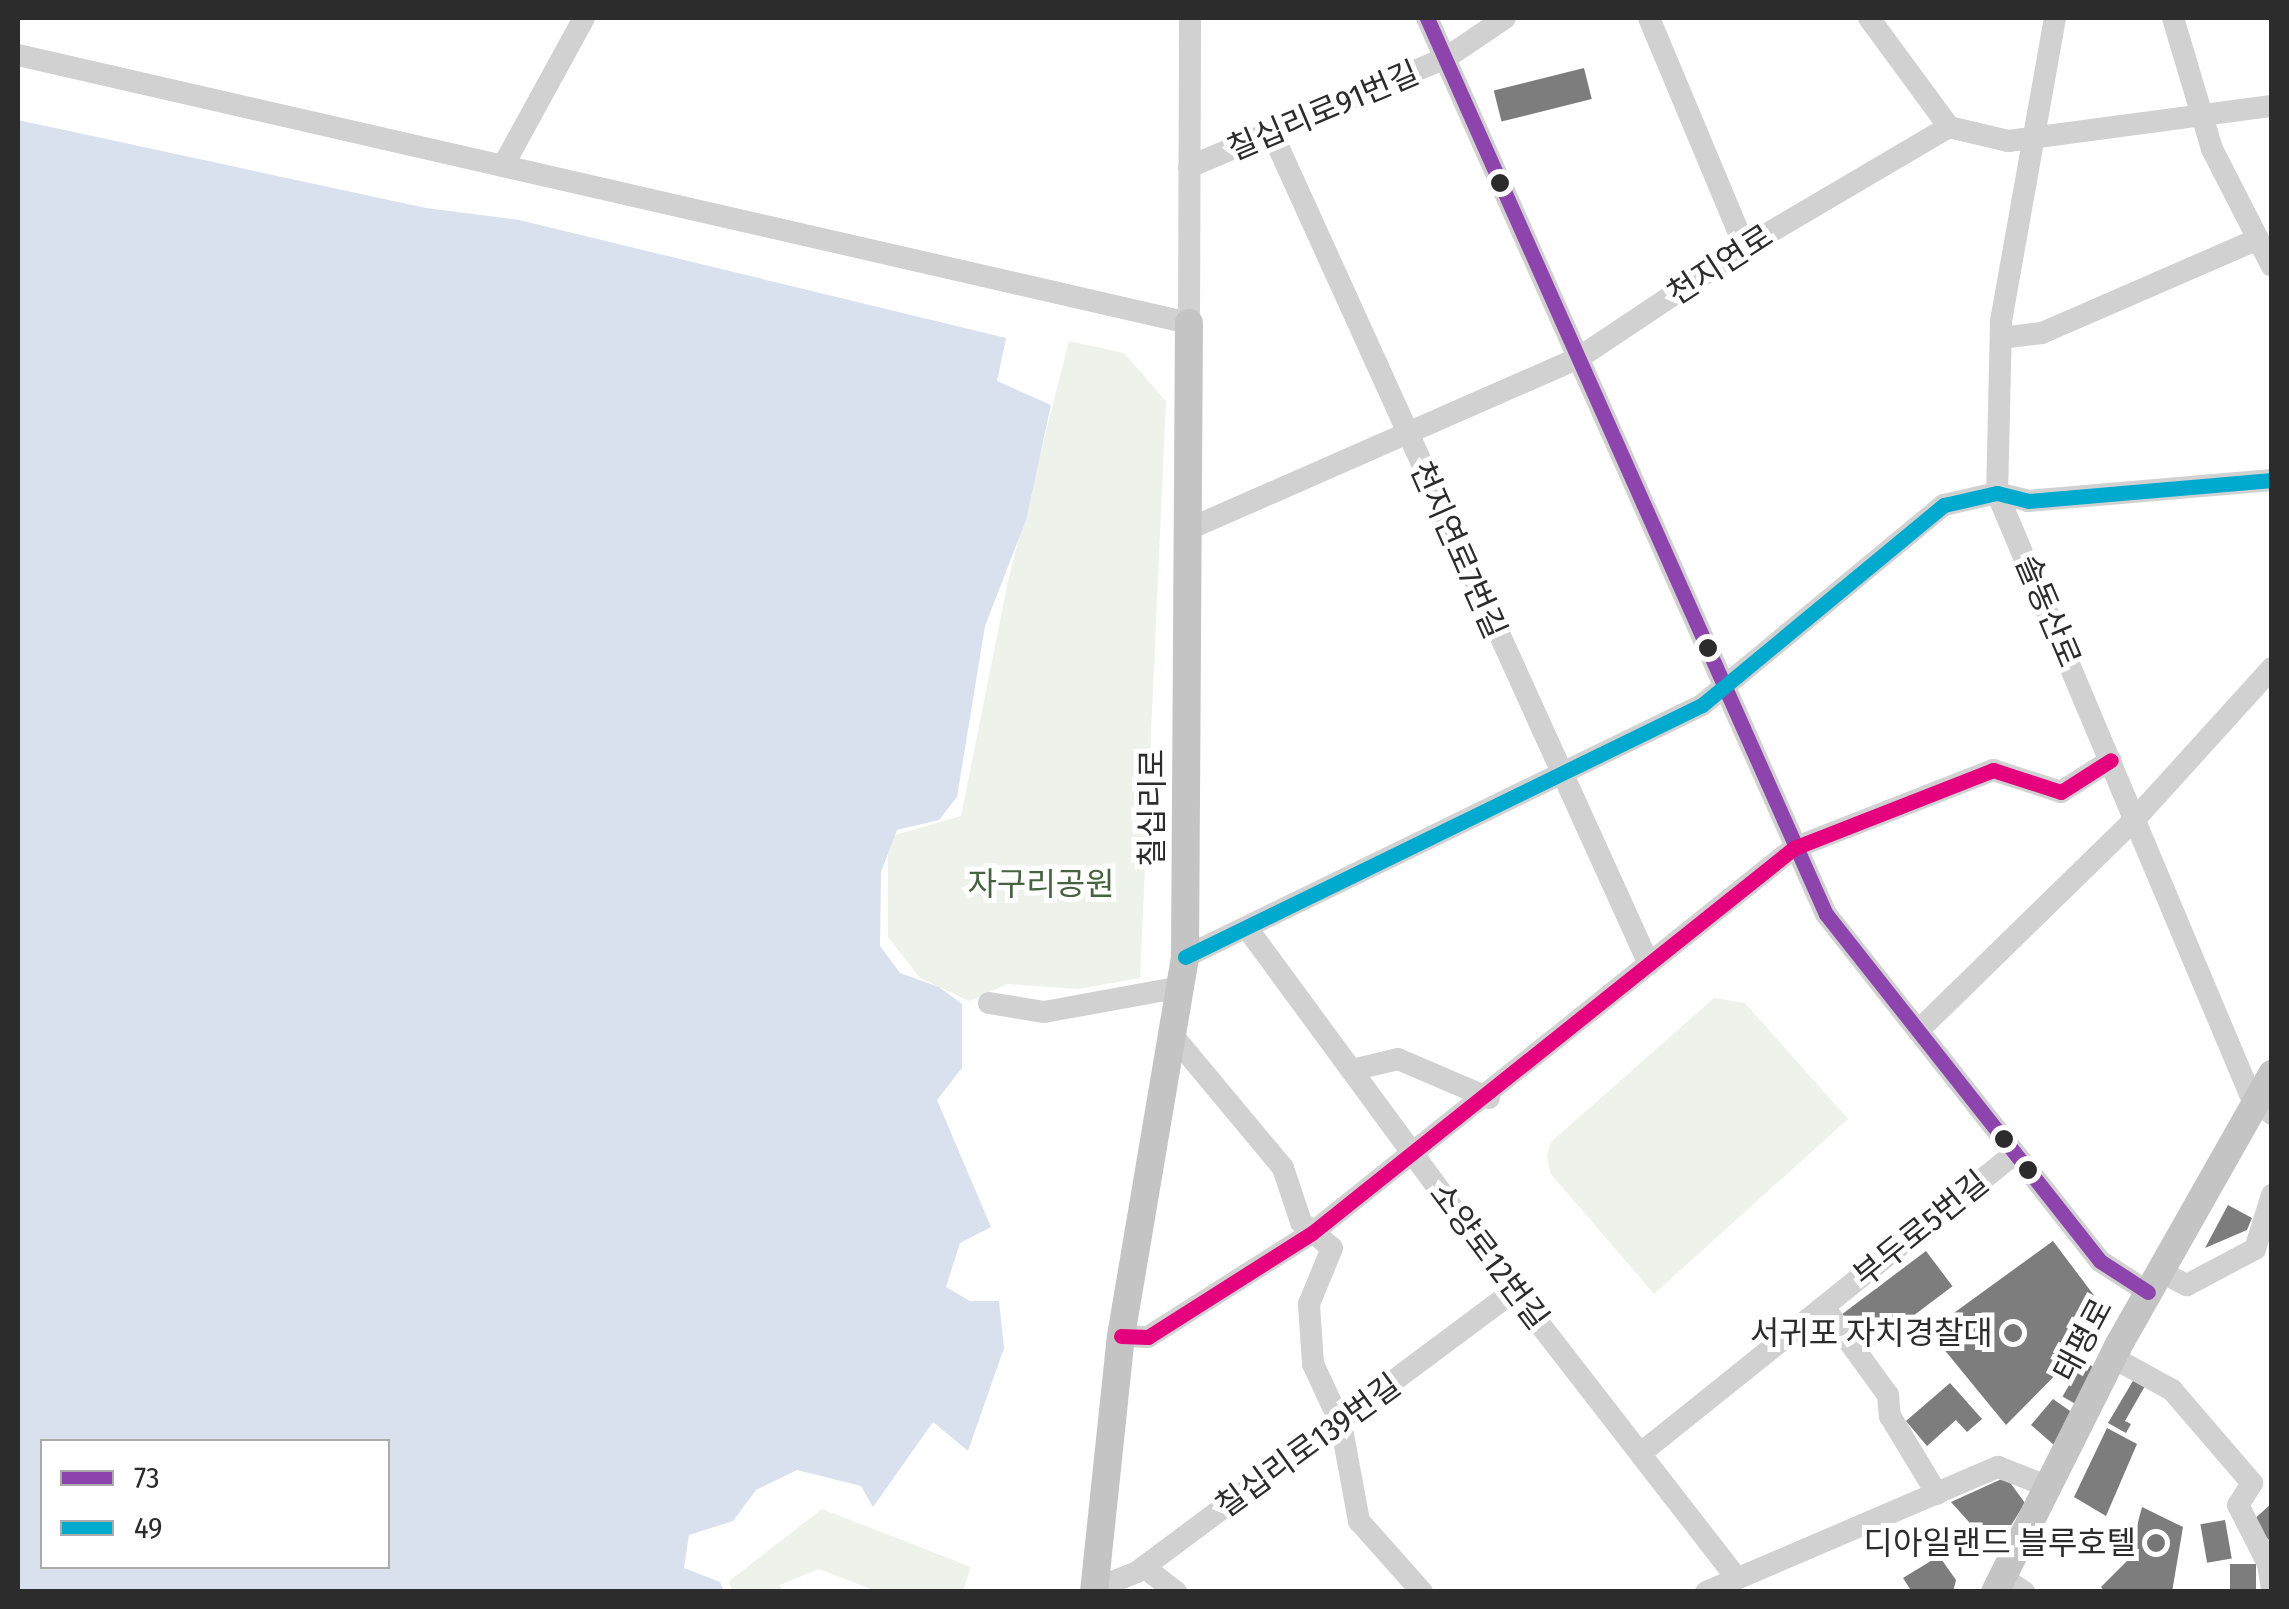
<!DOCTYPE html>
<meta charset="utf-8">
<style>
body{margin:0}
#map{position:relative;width:2289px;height:1609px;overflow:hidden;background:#fff;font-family:"Fira Sans Condensed","Noto Sans KR",sans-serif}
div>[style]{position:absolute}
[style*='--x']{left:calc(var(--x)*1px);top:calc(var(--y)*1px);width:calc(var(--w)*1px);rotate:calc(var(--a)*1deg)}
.green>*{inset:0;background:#edf2eb}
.water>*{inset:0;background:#d9e0ee}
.building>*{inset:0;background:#7d7d7d;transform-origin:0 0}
.minor>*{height:22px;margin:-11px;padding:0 11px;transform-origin:11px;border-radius:11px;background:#d1d1d1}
.major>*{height:28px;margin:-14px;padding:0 14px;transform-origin:14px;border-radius:14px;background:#c4c4c4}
.bus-1>*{height:15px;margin:-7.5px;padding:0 7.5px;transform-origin:7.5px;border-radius:7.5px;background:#8e44ad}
.bus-2>*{height:15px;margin:-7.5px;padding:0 7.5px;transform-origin:7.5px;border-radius:7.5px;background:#00a9ce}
.bus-3>*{height:15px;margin:-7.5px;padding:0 7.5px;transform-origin:7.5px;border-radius:7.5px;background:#e5007d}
.dots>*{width:28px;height:28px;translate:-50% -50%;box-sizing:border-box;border:5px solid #fff;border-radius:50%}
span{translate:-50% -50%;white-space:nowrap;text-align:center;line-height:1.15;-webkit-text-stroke:10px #fff;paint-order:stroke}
.street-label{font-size:32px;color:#2c2c2c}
.park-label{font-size:32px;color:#45633f}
.poi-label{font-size:32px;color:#2c2c2c}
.right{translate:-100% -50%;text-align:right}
.frame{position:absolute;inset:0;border:20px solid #2c2c2c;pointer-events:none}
.legend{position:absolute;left:40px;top:1439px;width:350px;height:130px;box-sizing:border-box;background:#fff;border:2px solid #ababab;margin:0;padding:12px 18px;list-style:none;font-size:30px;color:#2c2c2c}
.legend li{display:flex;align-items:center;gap:20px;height:50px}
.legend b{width:50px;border:2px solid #ababab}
</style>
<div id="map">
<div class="green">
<div style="clip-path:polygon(1069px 341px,1124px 353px,1166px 401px,1140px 978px,1078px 989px,1008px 984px,969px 1001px,920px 978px,888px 937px,888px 837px,961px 816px,1008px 581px)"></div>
<div style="clip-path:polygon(1714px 998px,1745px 1003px,1848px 1119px,1654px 1294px,1550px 1173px,1547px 1155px,1551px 1142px)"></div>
<div style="clip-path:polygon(822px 1509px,971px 1567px,963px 1591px,876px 1591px,819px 1569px,780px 1585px,782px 1591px,732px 1591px,729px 1581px)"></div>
</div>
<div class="water">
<div style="clip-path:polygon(evenodd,18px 120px,426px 208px,519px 220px,1006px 338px,997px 381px,1051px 405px,1026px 520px,985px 626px,957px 797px,939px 820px,897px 830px,881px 872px,880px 946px,900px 973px,939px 987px,962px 1004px,962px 1068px,937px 1100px,991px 1227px,960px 1243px,946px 1287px,970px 1301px,999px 1301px,1004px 1348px,968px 1451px,933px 1422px,873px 1507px,861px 1486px,797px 1470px,756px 1490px,733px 1521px,689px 1535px,684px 1568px,720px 1582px,724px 1591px,18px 1591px,18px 120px,42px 1442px,388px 1442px,388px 1566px,42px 1566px,42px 1442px)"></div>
</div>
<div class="building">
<div style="left:1584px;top:68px;width:32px;height:93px;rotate:76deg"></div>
<div style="clip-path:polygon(2228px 1205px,2252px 1218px,2247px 1230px,2205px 1248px)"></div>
<div style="clip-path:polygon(2053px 1241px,2096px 1298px,2094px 1336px,2006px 1425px,1929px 1331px)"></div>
<div style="left:1926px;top:1251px;width:44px;height:109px;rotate:53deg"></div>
<div style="left:2083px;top:1361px;width:16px;height:41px;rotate:30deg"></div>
<div style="clip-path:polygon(2134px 1379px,2145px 1386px,2125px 1421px,2131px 1424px,2126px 1433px,2108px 1423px)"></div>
<div style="clip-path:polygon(1950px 1383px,1982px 1419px,1967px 1432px,1956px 1420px,1927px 1446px,1906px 1421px)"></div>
<div style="clip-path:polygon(2053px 1399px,2073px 1413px,2054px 1445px,2031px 1425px)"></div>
<div style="clip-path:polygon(2107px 1428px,2137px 1444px,2106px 1516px,2074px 1497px)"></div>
<div style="clip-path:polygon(2006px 1477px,2025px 1503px,1995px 1551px,1951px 1502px)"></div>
<div style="clip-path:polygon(2272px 1503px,2272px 1543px,2251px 1522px)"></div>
<div style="clip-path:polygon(2142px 1507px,2183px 1527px,2172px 1592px,2105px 1592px,2101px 1587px,2128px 1560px)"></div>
<div style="left:2225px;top:1520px;width:39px;height:25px;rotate:80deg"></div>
<div style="clip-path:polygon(1939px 1556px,1956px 1580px,1953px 1592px,1912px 1592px,1903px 1578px)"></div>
<div style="left:2230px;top:1564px;width:26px;height:28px"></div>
</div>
<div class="minor">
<div style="--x:1427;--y:18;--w:981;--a:66"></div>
<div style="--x:1826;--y:914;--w:442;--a:51.7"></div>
<div style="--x:2100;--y:1261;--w:57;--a:32.9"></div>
<div style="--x:1649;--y:18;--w:248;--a:67.3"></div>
<div style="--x:1869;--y:18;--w:135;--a:53.7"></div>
<div style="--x:2055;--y:18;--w:309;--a:100.1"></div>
<div style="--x:2001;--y:322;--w:171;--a:91.3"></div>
<div style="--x:1997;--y:493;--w:657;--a:67.18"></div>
<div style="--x:2252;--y:1099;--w:25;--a:37"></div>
<div style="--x:2173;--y:18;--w:137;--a:73.4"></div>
<div style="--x:2212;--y:149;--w:131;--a:62.9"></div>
<div style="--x:18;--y:55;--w:1201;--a:12.89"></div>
<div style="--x:1189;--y:323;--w:305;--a:-89.8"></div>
<div style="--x:1272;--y:133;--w:913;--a:65.6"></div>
<div style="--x:503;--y:166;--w:169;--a:-61.3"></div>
<div style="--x:1189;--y:167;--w:279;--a:-23"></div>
<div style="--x:1446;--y:58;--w:71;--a:-34.1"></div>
<div style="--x:2001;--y:338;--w:41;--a:-7"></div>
<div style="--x:2042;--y:333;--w:233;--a:-23.5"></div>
<div style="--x:1189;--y:529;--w:427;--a:-23.7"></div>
<div style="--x:1580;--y:357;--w:198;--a:-33.7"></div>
<div style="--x:1745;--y:247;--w:237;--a:-30.5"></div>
<div style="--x:1949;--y:127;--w:61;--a:13.3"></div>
<div style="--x:2008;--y:141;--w:266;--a:-7.6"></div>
<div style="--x:1247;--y:928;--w:451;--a:53.7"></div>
<div style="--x:1514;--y:1291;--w:364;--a:52.2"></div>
<div style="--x:1185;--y:957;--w:575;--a:-25.99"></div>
<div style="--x:1702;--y:705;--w:314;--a:-39.6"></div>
<div style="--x:1944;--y:505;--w:54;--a:-12.8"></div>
<div style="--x:1997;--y:493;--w:32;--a:14"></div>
<div style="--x:2028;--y:501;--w:245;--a:-4.9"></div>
<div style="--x:989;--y:1003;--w:56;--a:9.3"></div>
<div style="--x:1044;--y:1012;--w:139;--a:-10.3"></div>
<div style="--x:1921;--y:1028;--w:299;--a:-44.3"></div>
<div style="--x:2135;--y:819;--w:204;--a:-47.8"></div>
<div style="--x:1174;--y:1037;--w:170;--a:50.2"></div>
<div style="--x:1283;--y:1168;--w:57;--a:71.6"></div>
<div style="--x:1301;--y:1222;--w:40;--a:40"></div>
<div style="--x:1332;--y:1248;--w:61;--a:112.3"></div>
<div style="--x:1309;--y:1304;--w:60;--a:86.2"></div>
<div style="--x:1313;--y:1364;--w:66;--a:65"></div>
<div style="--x:1341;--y:1424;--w:99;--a:79.5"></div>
<div style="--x:1359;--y:1521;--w:95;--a:48.4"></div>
<div style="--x:1352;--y:1070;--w:47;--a:-13.4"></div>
<div style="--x:1398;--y:1059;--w:99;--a:23.2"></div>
<div style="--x:2161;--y:1272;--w:29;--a:27"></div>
<div style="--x:2187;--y:1285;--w:77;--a:-27.9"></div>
<div style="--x:2255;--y:1249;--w:57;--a:-72.5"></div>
<div style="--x:1824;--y:1307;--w:109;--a:54"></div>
<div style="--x:1888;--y:1395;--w:21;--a:85"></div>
<div style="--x:1890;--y:1416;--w:91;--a:58.9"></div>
<div style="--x:1121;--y:1336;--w:27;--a:2"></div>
<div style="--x:1148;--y:1337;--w:194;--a:-32.4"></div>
<div style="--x:1312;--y:1233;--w:617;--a:-38.62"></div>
<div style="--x:1794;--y:848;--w:214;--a:-21.4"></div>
<div style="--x:1993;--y:770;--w:71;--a:17.9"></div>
<div style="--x:2061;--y:792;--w:59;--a:-32.6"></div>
<div style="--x:2112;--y:1357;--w:68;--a:28.8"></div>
<div style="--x:2172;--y:1390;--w:123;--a:49.3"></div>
<div style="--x:2252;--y:1483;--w:26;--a:122"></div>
<div style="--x:2238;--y:1505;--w:66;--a:63"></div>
<div style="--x:2268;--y:1564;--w:24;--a:81"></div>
<div style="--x:1641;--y:1453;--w:478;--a:-38.7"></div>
<div style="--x:1144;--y:1567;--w:41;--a:38"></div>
<div style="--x:2002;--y:1577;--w:27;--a:34"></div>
<div style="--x:1095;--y:1589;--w:45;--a:-22"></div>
<div style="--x:1137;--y:1572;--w:470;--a:-36.7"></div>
<div style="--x:1706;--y:1592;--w:318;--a:-23.2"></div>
<div style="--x:1998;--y:1467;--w:53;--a:21.2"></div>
</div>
<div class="major">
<div style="--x:1094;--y:1592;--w:257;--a:-84"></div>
<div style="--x:1121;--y:1336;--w:384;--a:-80.4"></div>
<div style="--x:1185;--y:957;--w:634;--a:-89.64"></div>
<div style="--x:1995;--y:1592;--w:273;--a:-63.4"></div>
<div style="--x:2117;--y:1348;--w:315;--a:-60.5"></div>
</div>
<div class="bus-1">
<div style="--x:1427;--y:18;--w:981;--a:66"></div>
<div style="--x:1826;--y:914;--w:442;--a:51.7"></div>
<div style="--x:2100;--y:1261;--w:57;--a:32.9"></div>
</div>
<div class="bus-2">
<div style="--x:1185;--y:957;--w:575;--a:-25.99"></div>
<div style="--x:1702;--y:705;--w:314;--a:-39.6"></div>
<div style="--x:1944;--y:505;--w:54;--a:-12.8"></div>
<div style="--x:1997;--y:493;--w:32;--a:14"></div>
<div style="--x:2028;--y:501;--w:245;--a:-4.9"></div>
</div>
<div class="bus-3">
<div style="--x:1121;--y:1336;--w:27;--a:2"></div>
<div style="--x:1148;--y:1337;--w:194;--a:-32.4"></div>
<div style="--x:1312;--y:1233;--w:617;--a:-38.62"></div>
<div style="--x:1794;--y:848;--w:214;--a:-21.4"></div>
<div style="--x:1993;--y:770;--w:71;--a:17.9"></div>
<div style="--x:2061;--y:792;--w:59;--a:-32.6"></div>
</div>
<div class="dots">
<div style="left:1500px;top:183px;background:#2c2c2c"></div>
<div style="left:1708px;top:648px;background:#2c2c2c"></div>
<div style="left:2004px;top:1139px;background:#2c2c2c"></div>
<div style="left:2028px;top:1170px;background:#2c2c2c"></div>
<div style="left:2013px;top:1333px;background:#767676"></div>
<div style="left:2156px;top:1543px;background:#767676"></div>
</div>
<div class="street-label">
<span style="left:1323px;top:111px;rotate:-23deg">칠십리로91번길</span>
<span style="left:1720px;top:265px;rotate:-33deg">천지연로</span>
<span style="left:1458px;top:550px;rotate:66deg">천지연로7번길</span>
<span style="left:2048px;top:611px;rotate:67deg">솔동산로</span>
<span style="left:1152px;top:808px;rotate:-90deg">칠십리로</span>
<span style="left:1921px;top:1229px;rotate:-39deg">부두로5번길</span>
<span style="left:1489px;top:1256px;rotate:53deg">소양로12번길</span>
<span style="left:2083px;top:1340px;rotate:-62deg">태평로</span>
<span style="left:1308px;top:1446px;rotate:-36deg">칠십리로139번길</span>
</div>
<div class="park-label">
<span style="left:1041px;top:884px">자구리공원</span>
</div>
<div class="poi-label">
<span class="right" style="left:1993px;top:1333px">서귀포 자치경찰대</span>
<span class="right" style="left:2136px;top:1543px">디아일랜드 블루호텔</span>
</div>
<div class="frame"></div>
<ul class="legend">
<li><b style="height:12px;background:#8e44ad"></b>73</li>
<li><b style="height:12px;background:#00a9ce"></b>49</li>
</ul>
</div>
